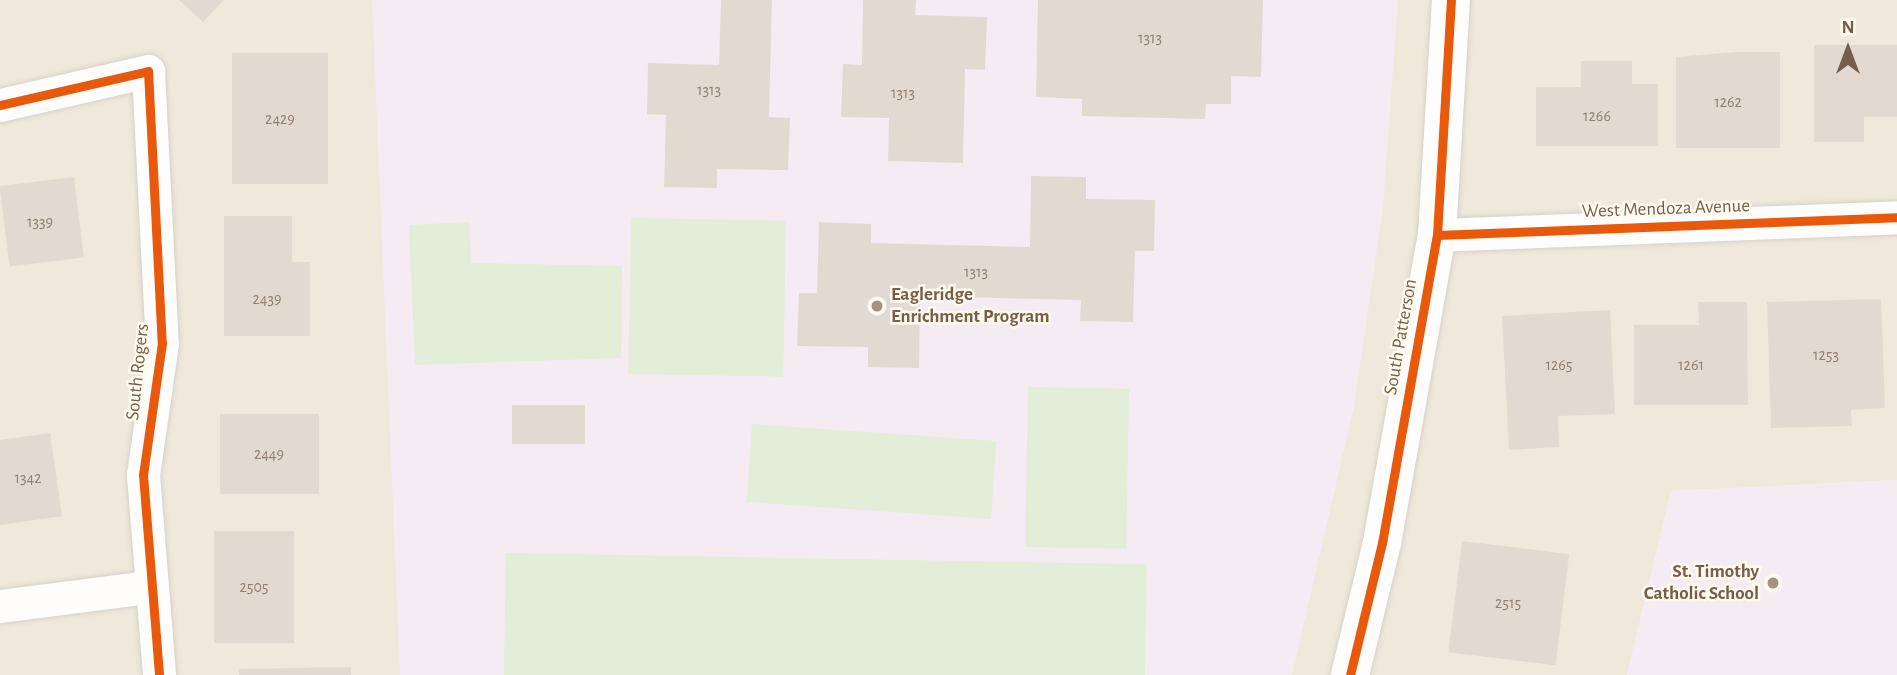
<!DOCTYPE html>
<style>
body{margin:0}
#map{position:relative;width:1897px;height:675px;overflow:hidden;background:#f7f4ec;font-family:"Alegreya Sans",sans-serif}
div>[style]{position:absolute}
[style*='--x']{left:calc(var(--x)*1px);top:calc(var(--y)*1px);width:calc(var(--w)*1px);rotate:calc(var(--a)*1deg)}
.residential>*{inset:0;background:#f0e8da}
.education>*{inset:0;background:#f5ebf3}
.green>*{inset:0;background:#e2eed7;transform-origin:0 0}
.building>*{inset:0;background:#e2dad1;transform-origin:0 0}
.roads{filter:drop-shadow(0 0 2px #d7d1ca) drop-shadow(0 0 2px #d7d1ca)}
.minor>*{height:33px;margin:-16.5px;padding:0 16.5px;transform-origin:16.5px;border-radius:16.5px;background:#fefdfc}
.tertiary>*{height:38px;margin:-19px;padding:0 19px;transform-origin:19px;border-radius:19px;background:#fefdfc}
.cycleway>*{height:9px;margin:-4.5px;padding:0 4.5px;transform-origin:4.5px;border-radius:4.5px;background:#e8590c}
.dots>*{width:19px;height:19px;translate:-50% -50%;box-sizing:border-box;border:4px solid #fffaee;border-radius:50%}
span{translate:-50% -50%;white-space:nowrap;text-align:center;line-height:1.15;-webkit-text-stroke:5px #fffaee;paint-order:stroke}
.number-label{font-size:16px;color:#928070}
.number-label span{-webkit-text-stroke-width:0}
.street-label{font-size:19px;color:#755f4c}
.poi-label{font-size:19px;color:#755f4c;font-weight:700}
.left{translate:0 -50%;text-align:left}
.right{translate:-100% -50%;text-align:right}
.north{position:absolute;left:1813px;top:14px;width:70px;height:70px;-webkit-text-stroke:5px #fffaee;paint-order:stroke;rotate:0deg;font-size:19px;font-weight:700;line-height:28px;text-align:center;color:#755f4c}
.north::after{content:'';display:block;margin:auto;width:24px;height:32px;background:#755f4c;clip-path:polygon(50% 0,100% 100%,50% 72%,0 100%)}
</style>
<div id="map">
<div class="residential">
<div style="clip-path:polygon(0 0,1897px 0,1897px 480px,1671px 491px,1627px 675px,0 675px)"></div>
</div>
<div class="education">
<div style="clip-path:polygon(372px 0,1398px 0,1383px 207px,1354px 406px,1292px 675px,400px 675px)"></div>
<div style="clip-path:polygon(1897px 480px,1897px 675px,1627px 675px,1671px 491px)"></div>
</div>
<div class="green">
<div style="left:631px;top:218px;width:155px;height:156px;rotate:1deg"></div>
<div style="clip-path:polygon(469px 222px,471px 263px,622px 266px,621px 358px,415px 365px,409px 225px)"></div>
<div style="left:1028px;top:387px;width:101px;height:160px;rotate:1deg"></div>
<div style="left:752px;top:424px;width:245px;height:78px;rotate:4deg"></div>
<div style="left:506px;top:553px;width:641px;height:122px;rotate:1deg"></div>
</div>
<div class="building">
<div style="clip-path:polygon(179px 0,224px 0,203px 22px)"></div>
<div style="clip-path:polygon(721px 0,772px 0,769px 117px,790px 118px,788px 170px,717px 169px,717px 188px,664px 187px,666px 115px,647px 114px,648px 63px,719px 65px)"></div>
<div style="clip-path:polygon(863px 0,916px 0,915px 15px,987px 17px,985px 70px,965px 69px,963px 163px,888px 161px,889px 118px,841px 117px,843px 64px,862px 65px)"></div>
<div style="clip-path:polygon(1038px 0,1263px 0,1261px 77px,1231px 76px,1231px 104px,1206px 104px,1205px 119px,1082px 116px,1082px 99px,1036px 97px)"></div>
<div style="clip-path:polygon(1814px 45px,1897px 45px,1897px 117px,1864px 117px,1864px 142px,1814px 142px)"></div>
<div style="clip-path:polygon(1736px 52px,1780px 52px,1780px 148px,1676px 148px,1676px 57px)"></div>
<div style="left:232px;top:53px;width:96px;height:131px"></div>
<div style="clip-path:polygon(1581px 61px,1632px 61px,1632px 84px,1658px 84px,1658px 146px,1536px 146px,1536px 87px,1581px 87px)"></div>
<div style="clip-path:polygon(1031px 176px,1086px 177px,1086px 199px,1155px 200px,1154px 251px,1135px 251px,1133px 322px,1080px 321px,1081px 300px,920px 296px,919px 368px,868px 367px,868px 347px,797px 346px,799px 293px,817px 293px,819px 222px,871px 224px,871px 243px,1030px 247px)"></div>
<div style="left:74px;top:177px;width:81px;height:75px;rotate:83deg"></div>
<div style="clip-path:polygon(224px 216px,292px 216px,292px 262px,310px 262px,310px 336px,224px 336px)"></div>
<div style="clip-path:polygon(1881px 299px,1885px 408px,1851px 410px,1852px 426px,1771px 428px,1767px 302px)"></div>
<div style="clip-path:polygon(1698px 302px,1747px 302px,1748px 405px,1634px 405px,1634px 325px,1699px 325px)"></div>
<div style="clip-path:polygon(1610px 310px,1615px 414px,1558px 416px,1559px 447px,1509px 450px,1502px 316px)"></div>
<div style="left:512px;top:405px;width:73px;height:39px"></div>
<div style="left:220px;top:414px;width:99px;height:80px"></div>
<div style="clip-path:polygon(50px 433px,62px 516px,0 525px,0 440px)"></div>
<div style="left:214px;top:531px;width:80px;height:112px"></div>
<div style="left:1462px;top:541px;width:108px;height:112px;rotate:7deg"></div>
<div style="clip-path:polygon(351px 667px,351px 675px,239px 675px,239px 669px)"></div>
</div>
<div class="roads">
<div class="minor">
<div style="--x:0;--y:105;--w:152;--a:-12.9"></div>
<div style="--x:148;--y:71;--w:272;--a:87.1"></div>
<div style="--x:162;--y:343;--w:133;--a:98.2"></div>
<div style="--x:143;--y:475;--w:201;--a:85.4"></div>
<div style="--x:1437;--y:235;--w:460;--a:-2.2"></div>
<div style="--x:0;--y:606;--w:149;--a:-7.3"></div>
</div>
<div class="tertiary">
<div style="--x:1350;--y:675;--w:136;--a:-76.4"></div>
<div style="--x:1382;--y:543;--w:313;--a:-79.9"></div>
<div style="--x:1437;--y:235;--w:235;--a:-86.6"></div>
</div>
</div>
<div class="cycleway">
<div style="--x:0;--y:105;--w:152;--a:-12.9"></div>
<div style="--x:148;--y:71;--w:272;--a:87.1"></div>
<div style="--x:162;--y:343;--w:133;--a:98.2"></div>
<div style="--x:143;--y:475;--w:201;--a:85.4"></div>
<div style="--x:1437;--y:235;--w:460;--a:-2.2"></div>
<div style="--x:1350;--y:675;--w:136;--a:-76.4"></div>
<div style="--x:1382;--y:543;--w:313;--a:-79.9"></div>
<div style="--x:1437;--y:235;--w:235;--a:-86.6"></div>
</div>
<div class="dots">
<div style="left:877px;top:306px;background:#a29384"></div>
<div style="left:1773px;top:583px;background:#a29384"></div>
</div>
<div class="number-label">
<span style="left:1150px;top:38px">1313</span>
<span style="left:709px;top:90px">1313</span>
<span style="left:903px;top:93px">1313</span>
<span style="left:1728px;top:102px">1262</span>
<span style="left:1597px;top:116px">1266</span>
<span style="left:280px;top:119px">2429</span>
<span style="left:40px;top:222px">1339</span>
<span style="left:976px;top:272px">1313</span>
<span style="left:267px;top:299px">2439</span>
<span style="left:1826px;top:355px">1253</span>
<span style="left:1559px;top:365px">1265</span>
<span style="left:1691px;top:365px">1261</span>
<span style="left:269px;top:454px">2449</span>
<span style="left:28px;top:478px">1342</span>
<span style="left:254px;top:587px">2505</span>
<span style="left:1508px;top:603px">2515</span>
</div>
<div class="street-label">
<span style="left:1666px;top:209px;rotate:-2deg">West Mendoza Avenue</span>
<span style="left:1401px;top:337px;rotate:-80deg">South Patterson</span>
<span style="left:138px;top:372px;rotate:-84deg">South Rogers</span>
</div>
<div class="poi-label">
<span class="left" style="left:891px;top:306px">Eagleridge<br>Enrichment Program</span>
<span class="right" style="left:1759px;top:583px">St. Timothy<br>Catholic School</span>
</div>
<div class="north">N</div>
</div>
